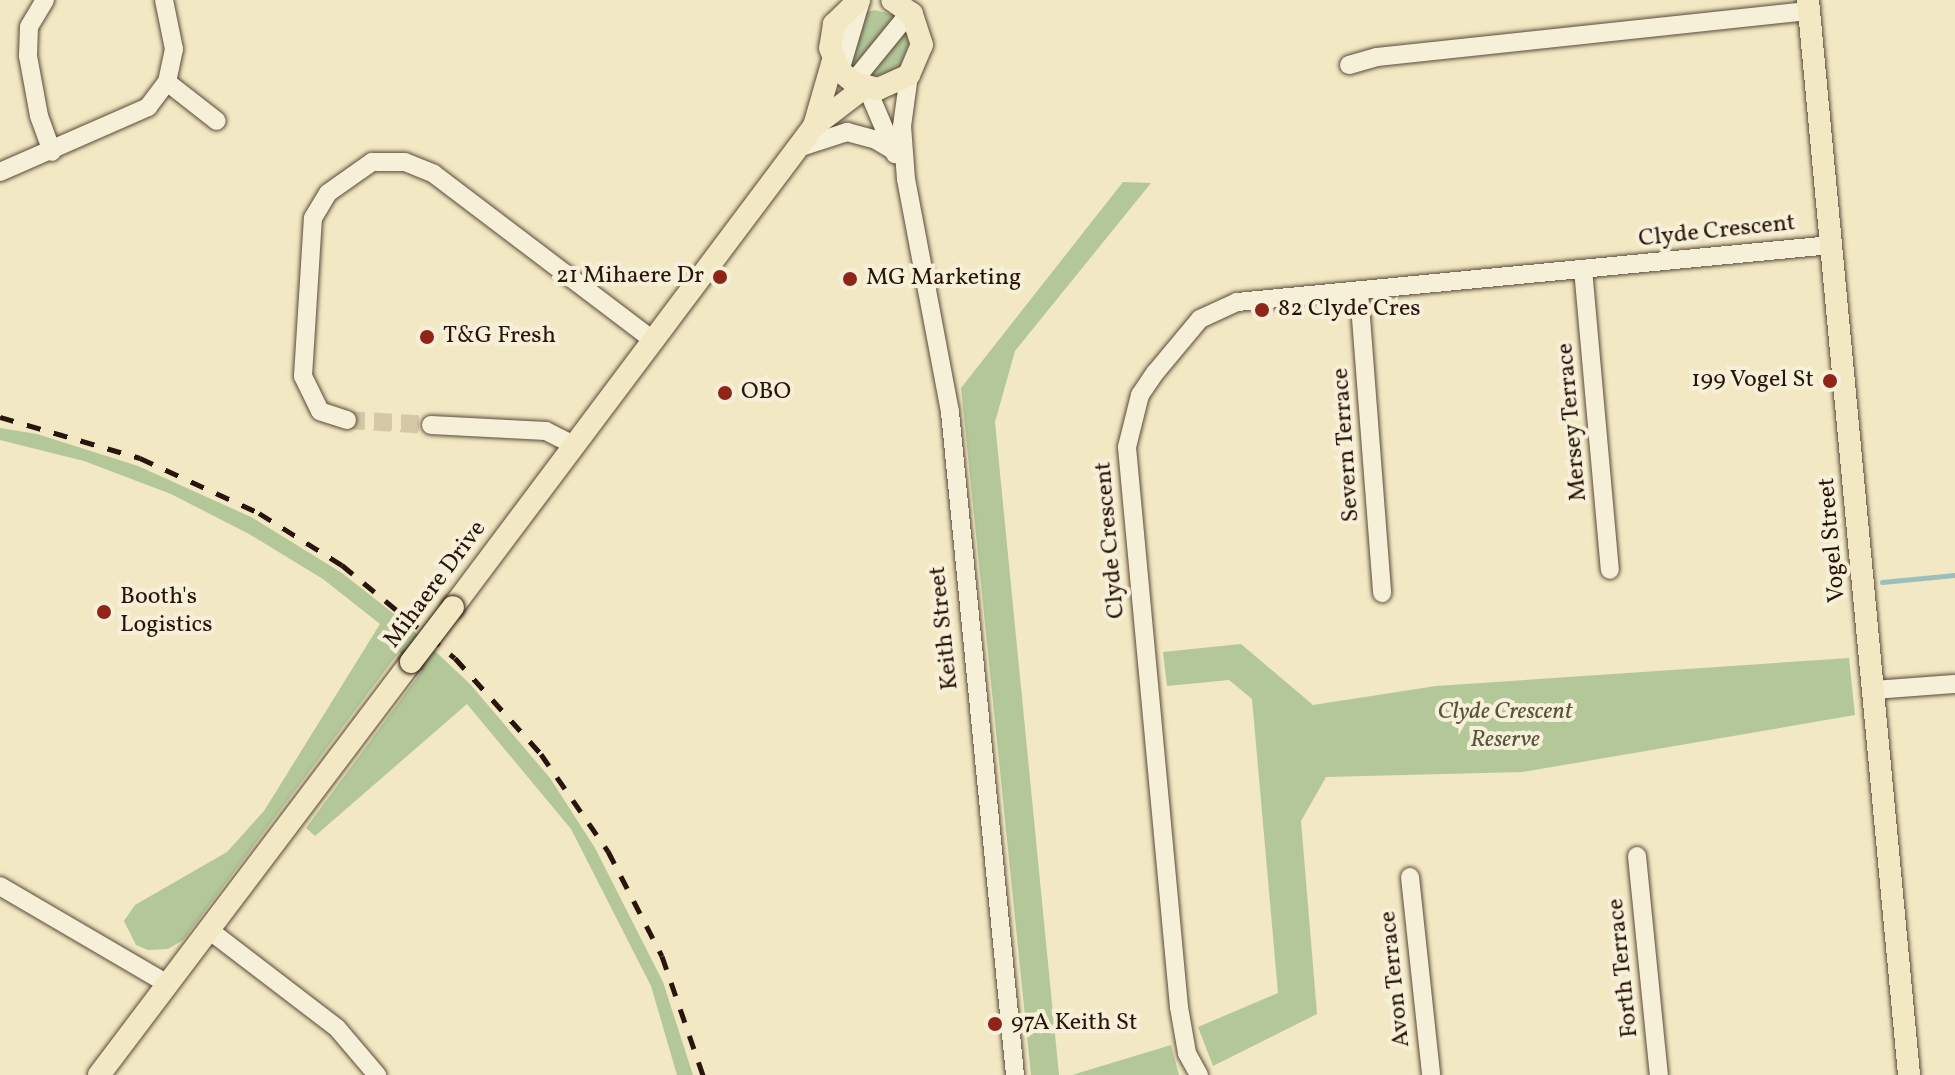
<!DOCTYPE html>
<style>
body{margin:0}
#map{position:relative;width:1955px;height:1075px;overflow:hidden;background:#f2e8c3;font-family:Vollkorn,serif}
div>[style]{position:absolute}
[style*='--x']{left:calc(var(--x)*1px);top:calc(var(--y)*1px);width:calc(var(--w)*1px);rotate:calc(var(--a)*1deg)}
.green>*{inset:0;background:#b3c799}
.stream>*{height:5px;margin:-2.5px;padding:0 2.5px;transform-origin:2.5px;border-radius:2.5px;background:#9dbfbb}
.minor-tunnel>*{height:18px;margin-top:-9px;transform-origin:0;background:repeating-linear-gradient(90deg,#d4c8a7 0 18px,transparent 0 27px)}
.roads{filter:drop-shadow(0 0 2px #5a4939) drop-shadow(0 0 2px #5a4939)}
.minor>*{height:18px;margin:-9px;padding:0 9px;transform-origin:9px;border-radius:9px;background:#f7f0d8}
.major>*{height:22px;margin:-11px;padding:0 11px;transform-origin:11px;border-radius:11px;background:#f2e8c3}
.rail>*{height:5px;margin-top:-2.5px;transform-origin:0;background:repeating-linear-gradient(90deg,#28140b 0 14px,transparent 0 28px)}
.bridges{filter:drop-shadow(0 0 2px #28140b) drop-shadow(0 0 2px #28140b)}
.major-bridge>*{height:22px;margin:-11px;padding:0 11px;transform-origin:11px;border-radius:11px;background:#f2e8c3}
.dots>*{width:22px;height:22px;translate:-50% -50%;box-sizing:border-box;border:4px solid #f7f0d8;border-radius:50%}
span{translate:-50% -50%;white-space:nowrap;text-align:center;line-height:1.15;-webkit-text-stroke:8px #f7f0d8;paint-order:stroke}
.street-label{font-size:24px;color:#28140b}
.poi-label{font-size:24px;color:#28140b}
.right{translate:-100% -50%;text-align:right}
.left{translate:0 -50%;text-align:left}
.park-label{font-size:24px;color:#59533d;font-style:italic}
</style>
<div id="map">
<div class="green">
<div style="clip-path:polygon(875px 10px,898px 16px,856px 70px,849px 64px,863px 13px)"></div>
<div style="clip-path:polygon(906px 27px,910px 41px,900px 68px,888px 75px,866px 76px)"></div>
<div style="clip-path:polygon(1123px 182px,1151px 183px,1015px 351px,995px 422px,1059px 1075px,1031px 1075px,961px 388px)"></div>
<div style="clip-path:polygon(0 428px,37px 434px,138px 466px,251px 517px,342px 573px,403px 621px,470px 684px,550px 778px,595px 848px,663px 982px,693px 1075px,677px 1075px,651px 986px,571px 829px,467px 704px,315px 836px,306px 828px,422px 671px,399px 652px,183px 940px,168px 949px,148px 950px,136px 945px,124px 921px,135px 905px,227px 852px,264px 811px,380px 624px,323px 579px,249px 534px,171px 494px,84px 461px,0 440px)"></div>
<div style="clip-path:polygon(1241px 644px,1313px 705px,1436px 686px,1849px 658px,1855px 715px,1523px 772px,1326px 777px,1301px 821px,1317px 1014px,1213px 1066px,1198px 1027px,1278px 993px,1252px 699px,1229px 680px,1167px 686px,1163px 652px)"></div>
<div style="clip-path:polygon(1171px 1045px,1179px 1075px,1072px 1075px)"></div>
</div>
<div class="stream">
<div style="--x:1882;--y:582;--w:73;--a:-5.5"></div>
</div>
<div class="minor-tunnel">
<div style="--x:347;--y:420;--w:84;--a:3.4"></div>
</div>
<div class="roads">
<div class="minor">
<div style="--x:45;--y:0;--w:31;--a:121"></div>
<div style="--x:29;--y:27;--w:29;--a:92"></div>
<div style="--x:28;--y:56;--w:61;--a:79.6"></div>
<div style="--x:39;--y:116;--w:38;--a:70"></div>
<div style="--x:164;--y:0;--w:50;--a:78.5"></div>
<div style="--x:174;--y:49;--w:34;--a:102"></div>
<div style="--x:1349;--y:65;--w:29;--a:-16"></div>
<div style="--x:1377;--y:57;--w:433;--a:-6.1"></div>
<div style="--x:840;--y:71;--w:74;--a:-73.5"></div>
<div style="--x:909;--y:75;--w:51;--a:97.8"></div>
<div style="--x:902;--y:126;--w:53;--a:85.7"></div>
<div style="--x:906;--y:179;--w:237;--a:79.3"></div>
<div style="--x:950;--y:412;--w:666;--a:84.4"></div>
<div style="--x:853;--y:82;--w:90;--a:-50.8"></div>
<div style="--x:867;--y:88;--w:72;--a:67"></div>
<div style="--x:798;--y:148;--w:52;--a:-18.1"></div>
<div style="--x:847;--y:132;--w:30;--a:15"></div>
<div style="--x:876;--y:140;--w:21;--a:31"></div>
<div style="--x:0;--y:172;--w:162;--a:-23.7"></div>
<div style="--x:148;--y:107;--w:31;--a:-53"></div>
<div style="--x:167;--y:82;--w:63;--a:38"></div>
<div style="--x:1583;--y:269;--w:302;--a:84.9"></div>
<div style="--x:1359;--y:292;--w:302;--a:85.6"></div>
<div style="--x:347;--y:420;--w:28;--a:-162"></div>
<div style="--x:320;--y:411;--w:39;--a:-116"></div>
<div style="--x:303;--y:376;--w:158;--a:-86.4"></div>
<div style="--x:313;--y:218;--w:29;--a:-59"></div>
<div style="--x:328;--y:193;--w:54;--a:-35.2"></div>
<div style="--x:372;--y:162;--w:33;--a:0"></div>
<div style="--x:405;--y:162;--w:31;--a:22"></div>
<div style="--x:434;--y:174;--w:275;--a:37.2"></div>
<div style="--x:431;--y:425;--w:115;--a:3"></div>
<div style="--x:546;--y:431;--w:31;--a:27"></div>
<div style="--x:1873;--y:690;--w:82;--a:-4.2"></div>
<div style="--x:1637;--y:856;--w:220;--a:84.3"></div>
<div style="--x:1410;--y:877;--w:199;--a:83.9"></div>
<div style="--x:0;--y:886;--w:194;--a:30.3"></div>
<div style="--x:209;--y:930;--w:161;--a:37.4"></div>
<div style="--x:337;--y:1028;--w:62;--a:49.6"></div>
<div style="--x:1199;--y:1075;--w:25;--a:-119"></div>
<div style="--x:1187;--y:1053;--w:47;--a:-99.9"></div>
<div style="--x:1179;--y:1007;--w:562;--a:-95.31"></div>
<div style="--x:1127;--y:447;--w:54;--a:-76"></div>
<div style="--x:1140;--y:395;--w:27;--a:-56"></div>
<div style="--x:1155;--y:373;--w:70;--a:-50.2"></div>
<div style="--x:1200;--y:319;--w:41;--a:-24.7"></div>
<div style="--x:1237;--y:302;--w:597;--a:-5.48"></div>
</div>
<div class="major">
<div style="--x:859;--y:0;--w:35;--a:136"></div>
<div style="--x:834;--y:24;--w:24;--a:99"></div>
<div style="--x:830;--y:48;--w:25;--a:67"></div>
<div style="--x:840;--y:71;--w:17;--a:40"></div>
<div style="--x:853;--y:82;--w:26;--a:16"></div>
<div style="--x:878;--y:89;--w:34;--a:-24"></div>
<div style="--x:909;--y:75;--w:33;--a:-67"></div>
<div style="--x:922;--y:45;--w:33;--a:-108"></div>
<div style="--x:912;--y:14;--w:24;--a:-145"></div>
<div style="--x:1808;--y:0;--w:1080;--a:84.63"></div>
<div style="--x:814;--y:126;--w:69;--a:-73.9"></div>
<div style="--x:453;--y:607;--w:601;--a:-53.11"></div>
<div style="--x:814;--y:126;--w:64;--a:-37.4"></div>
<div style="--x:99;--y:1075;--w:518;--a:-52.93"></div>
</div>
</div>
<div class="rail">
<div style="--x:0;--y:417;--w:146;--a:16.3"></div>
<div style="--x:140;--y:458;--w:131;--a:24.8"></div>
<div style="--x:259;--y:513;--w:98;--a:32.1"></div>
<div style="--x:342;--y:565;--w:146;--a:39.5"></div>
<div style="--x:455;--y:658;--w:129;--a:48.1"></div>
<div style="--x:541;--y:754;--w:118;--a:55.4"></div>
<div style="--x:608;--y:851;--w:118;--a:62.8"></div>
<div style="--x:662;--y:956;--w:126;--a:71"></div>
</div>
<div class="bridges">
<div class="major-bridge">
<div style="--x:411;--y:662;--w:69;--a:-52.6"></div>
</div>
</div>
<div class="dots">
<div style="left:720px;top:277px;background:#8f2418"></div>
<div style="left:850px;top:279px;background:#8f2418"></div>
<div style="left:1262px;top:310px;background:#8f2418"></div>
<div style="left:427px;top:337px;background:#8f2418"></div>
<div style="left:1830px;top:381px;background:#8f2418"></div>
<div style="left:725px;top:393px;background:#8f2418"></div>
<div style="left:104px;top:612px;background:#8f2418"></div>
<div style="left:995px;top:1024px;background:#8f2418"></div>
</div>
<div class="street-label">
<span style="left:1717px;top:232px;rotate:-6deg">Clyde Crescent</span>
<span style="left:1573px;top:422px;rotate:-95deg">Mersey Terrace</span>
<span style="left:1347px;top:445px;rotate:-94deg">Severn Terrace</span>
<span style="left:1111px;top:540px;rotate:-95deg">Clyde Crescent</span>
<span style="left:1833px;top:540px;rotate:-95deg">Vogel Street</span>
<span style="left:436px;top:585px;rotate:-53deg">Mihaere Drive</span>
<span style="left:945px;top:628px;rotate:-96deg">Keith Street</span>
<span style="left:1624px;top:968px;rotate:-96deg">Forth Terrace</span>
<span style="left:1396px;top:979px;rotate:-96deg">Avon Terrace</span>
</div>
<div class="poi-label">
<span class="right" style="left:704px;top:277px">21 Mihaere Dr</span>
<span class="left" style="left:866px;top:279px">MG Marketing</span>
<span class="left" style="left:1278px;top:310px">82 Clyde Cres</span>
<span class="left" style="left:443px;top:337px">T&amp;G Fresh</span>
<span class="right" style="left:1814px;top:381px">199 Vogel St</span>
<span class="left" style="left:741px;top:393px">OBO</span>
<span class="left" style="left:120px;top:612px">Booth's<br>Logistics</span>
<span class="left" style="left:1011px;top:1024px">97A Keith St</span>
</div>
<div class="park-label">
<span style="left:1505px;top:727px">Clyde Crescent<br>Reserve</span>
</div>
</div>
